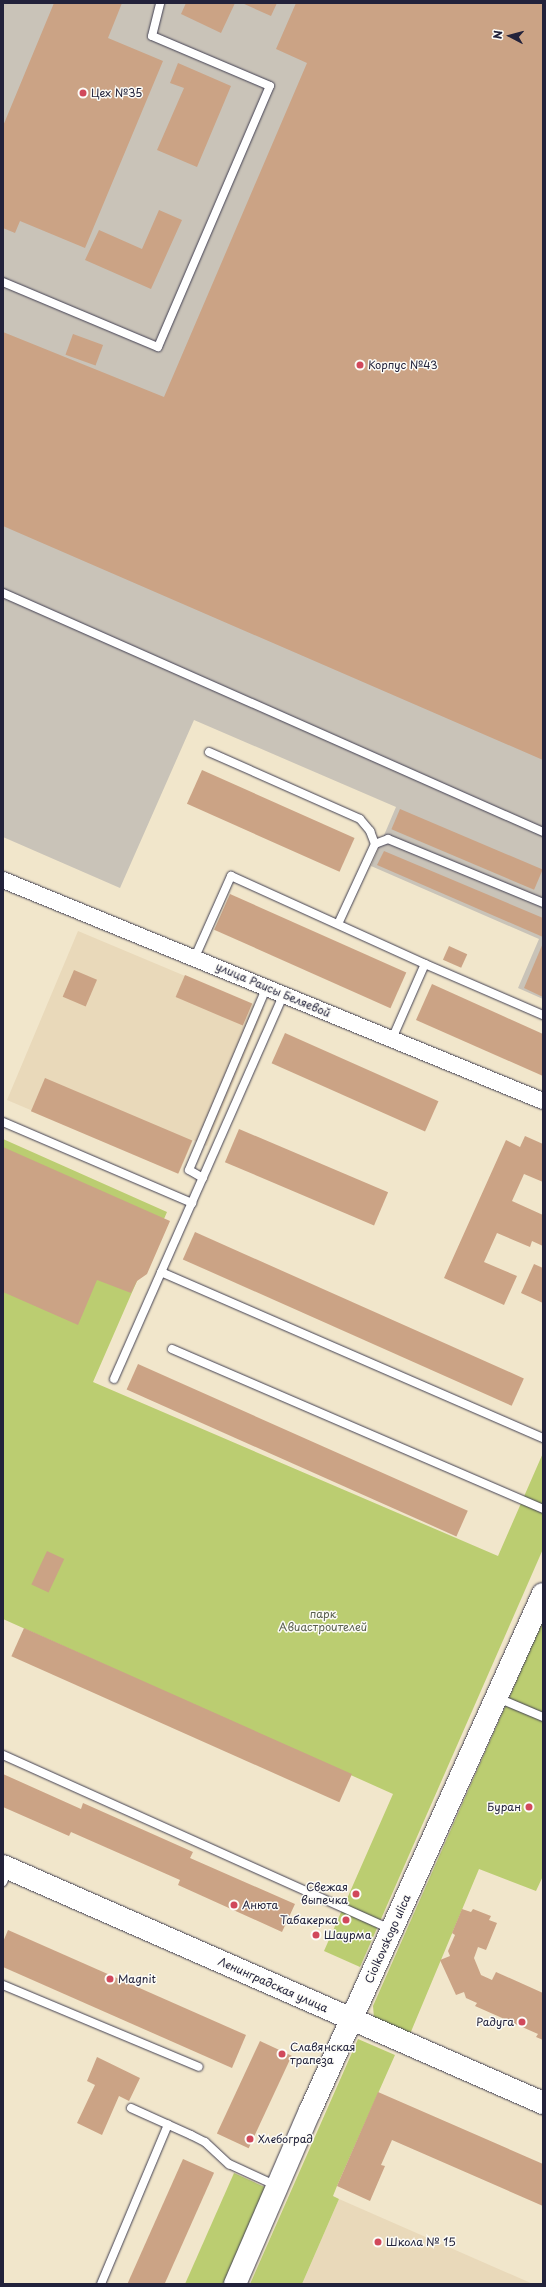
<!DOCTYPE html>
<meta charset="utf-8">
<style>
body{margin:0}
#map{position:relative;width:546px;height:2287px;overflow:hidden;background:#f1e6cb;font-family:"Playpen Sans",sans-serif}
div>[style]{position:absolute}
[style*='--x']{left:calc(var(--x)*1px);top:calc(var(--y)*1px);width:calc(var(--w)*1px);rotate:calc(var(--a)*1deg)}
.built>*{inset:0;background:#e9d9ba}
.industrial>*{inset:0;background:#c9c3b8}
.green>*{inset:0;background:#bbcd71}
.building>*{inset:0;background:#cba385;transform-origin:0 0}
.roads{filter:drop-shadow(0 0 1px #413f51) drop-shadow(0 0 1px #413f51)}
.lane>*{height:8px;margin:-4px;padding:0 4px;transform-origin:4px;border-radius:4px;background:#fff}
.street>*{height:16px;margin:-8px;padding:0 8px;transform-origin:8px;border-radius:8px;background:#fff}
.secondary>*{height:22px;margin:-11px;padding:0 11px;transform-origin:11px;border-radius:11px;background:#fff}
.dots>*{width:11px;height:11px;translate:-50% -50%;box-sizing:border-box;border:2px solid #fdfcf7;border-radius:50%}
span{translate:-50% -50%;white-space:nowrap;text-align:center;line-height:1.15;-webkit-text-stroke:3px #fdfcf7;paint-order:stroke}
.poi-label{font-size:11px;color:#22223b}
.left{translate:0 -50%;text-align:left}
.right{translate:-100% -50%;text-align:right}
.street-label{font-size:11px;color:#22223b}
.park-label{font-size:11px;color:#585e4e}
.frame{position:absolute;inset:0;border:4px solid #22223b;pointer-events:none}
.north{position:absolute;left:490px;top:16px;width:40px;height:40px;-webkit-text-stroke:3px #fdfcf7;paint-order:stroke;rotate:276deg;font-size:11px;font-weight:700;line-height:16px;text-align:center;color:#22223b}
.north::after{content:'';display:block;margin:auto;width:14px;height:18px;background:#22223b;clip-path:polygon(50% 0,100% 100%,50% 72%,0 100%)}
</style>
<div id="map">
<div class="built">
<div style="clip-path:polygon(78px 931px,264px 1009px,207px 1146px,193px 1140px,179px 1173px,7px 1100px)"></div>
<div style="clip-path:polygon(339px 2199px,533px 2284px,302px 2284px)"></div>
</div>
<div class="industrial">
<div style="clip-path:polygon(3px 3px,543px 3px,543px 999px,518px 988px,539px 939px,371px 866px,396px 807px,194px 720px,120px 888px,3px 837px)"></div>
</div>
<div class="green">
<div style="clip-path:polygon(3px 1139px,167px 1212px,93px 1382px,498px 1556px,543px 1453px,543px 1549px,360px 1967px,324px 1951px,393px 1794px,3px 1619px)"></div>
<div style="clip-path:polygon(543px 1621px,543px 1876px,536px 1891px,479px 1869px,410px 2034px,374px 2018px,373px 2006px)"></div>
<div style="clip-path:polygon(358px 2039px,395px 2055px,337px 2186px,333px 2196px,339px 2199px,302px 2284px,250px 2284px)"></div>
<div style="clip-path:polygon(234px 2173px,269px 2189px,227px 2284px,185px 2284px)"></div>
</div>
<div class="building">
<div style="clip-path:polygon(54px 3px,122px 3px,108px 38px,163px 61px,85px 248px,20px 221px,15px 233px,3px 228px,3px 126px)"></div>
<div style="clip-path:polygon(186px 3px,235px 3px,221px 33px,181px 14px)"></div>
<div style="clip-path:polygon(242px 3px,277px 3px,271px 16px)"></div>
<div style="clip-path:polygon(296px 3px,543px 3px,543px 760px,3px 526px,3px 332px,164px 397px,307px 63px,276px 49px)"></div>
<div style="clip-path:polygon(178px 63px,231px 86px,197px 167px,157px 150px,184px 88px,170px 83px)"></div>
<div style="clip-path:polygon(159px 210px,182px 220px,151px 289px,85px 260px,99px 230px,142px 249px)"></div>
<div style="left:73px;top:334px;width:32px;height:22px;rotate:20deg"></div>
<div style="left:202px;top:770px;width:167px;height:37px;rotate:24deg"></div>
<div style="left:400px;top:809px;width:155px;height:22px;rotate:23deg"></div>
<div style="clip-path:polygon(384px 851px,543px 918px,543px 937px,377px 865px)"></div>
<div style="left:230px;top:894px;width:193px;height:39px;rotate:24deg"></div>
<div style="clip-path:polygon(543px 943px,543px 997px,524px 988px)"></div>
<div style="left:449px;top:946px;width:20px;height:15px;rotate:24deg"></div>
<div style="left:74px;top:970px;width:25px;height:29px;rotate:23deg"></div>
<div style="left:185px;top:975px;width:73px;height:24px;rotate:23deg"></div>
<div style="clip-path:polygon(432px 984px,543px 1034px,543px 1076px,416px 1020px)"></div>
<div style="left:285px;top:1033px;width:168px;height:33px;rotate:24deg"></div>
<div style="left:45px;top:1078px;width:160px;height:36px;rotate:23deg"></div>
<div style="left:239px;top:1129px;width:162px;height:36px;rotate:23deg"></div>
<div style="clip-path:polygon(525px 1136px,543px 1144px,543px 1182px,524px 1174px,512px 1201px,543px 1215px,543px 1246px,532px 1241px,530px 1247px,497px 1233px,484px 1262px,517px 1276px,504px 1305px,444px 1278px,506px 1140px,520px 1147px)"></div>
<div style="clip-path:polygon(3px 1147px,170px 1221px,147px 1274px,137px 1281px,131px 1293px,97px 1280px,78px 1325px,3px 1292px)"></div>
<div style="left:195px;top:1232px;width:360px;height:30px;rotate:24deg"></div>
<div style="clip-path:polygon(534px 1264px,543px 1268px,543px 1303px,521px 1293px)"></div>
<div style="left:138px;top:1364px;width:361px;height:28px;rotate:24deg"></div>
<div style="left:47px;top:1551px;width:19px;height:37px;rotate:25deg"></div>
<div style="left:24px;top:1628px;width:359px;height:31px;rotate:24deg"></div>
<div style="clip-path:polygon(3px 1774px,81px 1809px,83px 1803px,193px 1852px,190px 1858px,295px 1904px,282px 1932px,178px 1885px,180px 1880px,71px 1832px,69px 1836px,3px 1807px)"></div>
<div style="clip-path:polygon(462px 1909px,471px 1912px,473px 1909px,491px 1916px,489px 1920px,497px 1923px,486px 1950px,478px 1947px,474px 1958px,481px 1975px,492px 1980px,496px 1972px,543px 1993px,543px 2040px,536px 2037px,538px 2034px,475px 2006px,477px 2003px,466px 1998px,464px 1992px,456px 1995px,440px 1960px,450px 1956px,448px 1951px,455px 1935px,452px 1933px)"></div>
<div style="clip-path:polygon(8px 1930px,246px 2035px,232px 2068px,3px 1967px,3px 1942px)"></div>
<div style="left:260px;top:2041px;width:35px;height:102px;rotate:25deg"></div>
<div style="clip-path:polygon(97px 2057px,140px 2078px,129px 2101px,119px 2096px,102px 2135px,77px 2123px,95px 2085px,87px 2081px)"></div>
<div style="clip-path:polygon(378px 2092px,543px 2164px,543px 2206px,392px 2140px,381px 2165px,385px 2166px,370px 2201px,337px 2186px)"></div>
<div style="left:183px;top:2159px;width:34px;height:136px;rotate:24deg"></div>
</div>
<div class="roads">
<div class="lane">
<div style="--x:3;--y:282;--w:168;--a:22.8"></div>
<div style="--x:158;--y:347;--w:284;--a:-66.8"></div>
<div style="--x:270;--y:86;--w:128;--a:-157"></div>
<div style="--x:152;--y:36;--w:34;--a:-76"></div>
<div style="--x:3;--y:593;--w:591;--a:23.87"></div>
<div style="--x:209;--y:752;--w:165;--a:23.9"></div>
<div style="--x:360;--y:819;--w:16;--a:50"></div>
<div style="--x:370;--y:831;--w:14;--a:69"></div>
<div style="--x:375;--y:844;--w:88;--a:114.8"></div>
<div style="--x:375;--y:844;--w:14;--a:-21"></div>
<div style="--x:388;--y:839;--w:168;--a:22.4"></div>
<div style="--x:195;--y:957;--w:89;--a:-66"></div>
<div style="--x:231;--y:876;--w:213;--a:24.4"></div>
<div style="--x:392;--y:1039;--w:82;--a:-66.3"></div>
<div style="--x:425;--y:964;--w:129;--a:23.4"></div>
<div style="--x:3;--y:1122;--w:206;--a:23.2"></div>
<div style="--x:203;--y:1178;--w:16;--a:-150"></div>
<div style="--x:189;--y:1170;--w:200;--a:-67"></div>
<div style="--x:161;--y:1272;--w:417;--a:23.5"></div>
<div style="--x:172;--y:1349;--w:404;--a:23.3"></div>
<div style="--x:114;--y:1379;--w:421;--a:-66.2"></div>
<div style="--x:498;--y:1698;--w:49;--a:22.9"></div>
<div style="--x:3;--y:1755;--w:425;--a:24.2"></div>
<div style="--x:3;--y:1882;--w:13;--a:-67"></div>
<div style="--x:3;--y:1985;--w:212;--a:22.7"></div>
<div style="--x:131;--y:2108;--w:66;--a:24.2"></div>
<div style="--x:191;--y:2135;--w:16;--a:27"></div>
<div style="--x:205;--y:2142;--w:33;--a:43"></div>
<div style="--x:229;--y:2164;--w:53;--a:24.6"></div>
<div style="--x:101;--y:2284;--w:173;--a:-67.2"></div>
</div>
<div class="street">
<div style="--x:3;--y:880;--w:583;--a:22.26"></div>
</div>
<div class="secondary">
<div style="--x:3;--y:1866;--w:590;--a:23.7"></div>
<div style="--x:235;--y:2284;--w:189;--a:-66.6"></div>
<div style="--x:310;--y:2111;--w:567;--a:-65.74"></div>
</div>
</div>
<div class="dots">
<div style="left:83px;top:93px;background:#d1495b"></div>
<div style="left:360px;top:365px;background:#d1495b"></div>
<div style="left:529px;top:1807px;background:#d1495b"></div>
<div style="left:356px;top:1894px;background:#d1495b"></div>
<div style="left:234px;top:1905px;background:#d1495b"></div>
<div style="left:346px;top:1920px;background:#d1495b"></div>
<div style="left:316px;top:1935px;background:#d1495b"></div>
<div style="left:110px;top:1979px;background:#d1495b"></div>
<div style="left:522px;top:2022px;background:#d1495b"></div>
<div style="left:282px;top:2054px;background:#d1495b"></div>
<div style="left:250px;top:2139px;background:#d1495b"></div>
<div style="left:378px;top:2242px;background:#d1495b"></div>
</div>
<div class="poi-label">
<span class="left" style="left:91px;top:93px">Цех №35</span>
<span class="left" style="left:368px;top:365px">Корпус №43</span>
<span class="right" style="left:521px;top:1807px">Буран</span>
<span class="right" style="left:348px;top:1894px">Свежая<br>выпечка</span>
<span class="left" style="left:242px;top:1905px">Анюта</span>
<span class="right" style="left:338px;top:1920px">Табакерка</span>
<span class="left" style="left:324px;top:1935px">Шаурма</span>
<span class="left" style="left:118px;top:1979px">Magnit</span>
<span class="right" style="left:514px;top:2022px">Радуга</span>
<span class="left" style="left:290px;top:2054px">Славянская<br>трапеза</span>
<span class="left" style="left:258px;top:2139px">Хлебоград</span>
<span class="left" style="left:386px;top:2242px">Школа № 15</span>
</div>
<div class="street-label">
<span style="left:273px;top:990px;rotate:23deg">улица Раисы Беляевой</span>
<span style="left:388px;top:1939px;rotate:-66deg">Ciolkovskogo ulica</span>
<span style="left:273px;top:1985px;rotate:24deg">Ленинградская улица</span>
</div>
<div class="park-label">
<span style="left:323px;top:1621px">парк<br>Авиастроителей</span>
</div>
<div class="frame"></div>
<div class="north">N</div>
</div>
